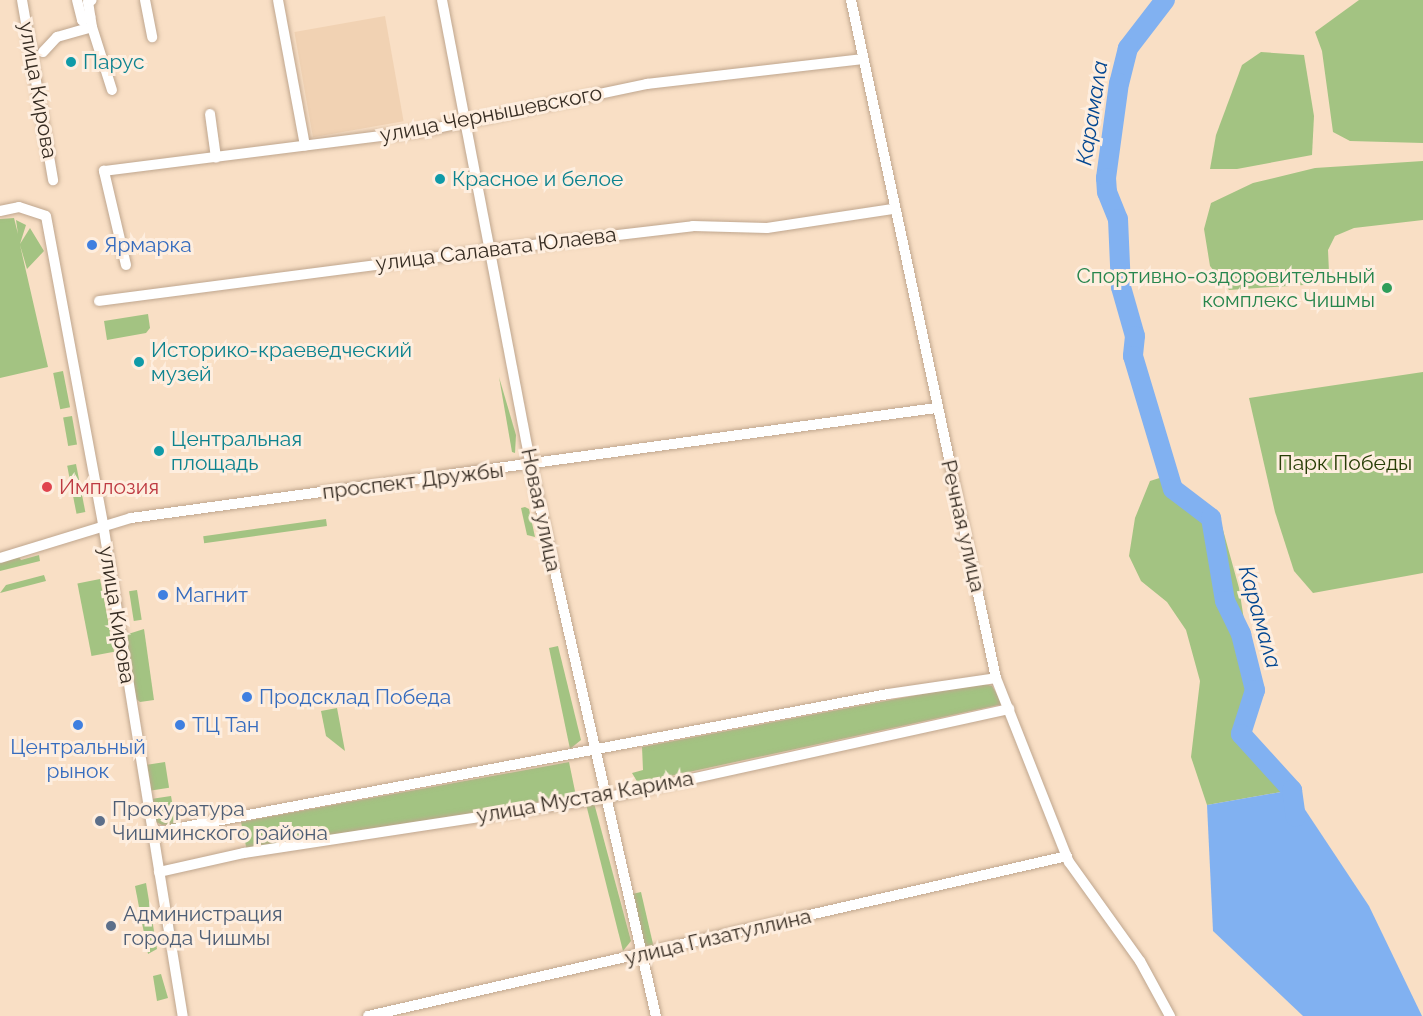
<!DOCTYPE html>
<meta charset="utf-8">
<style>
body{margin:0}
#map{position:relative;width:1423px;height:1016px;overflow:hidden;background:#f9dfc5;font-family:Raleway,sans-serif}
div>[style]{position:absolute}
[style*='--x']{left:calc(var(--x)*1px);top:calc(var(--y)*1px);width:calc(var(--w)*1px);rotate:calc(var(--a)*1deg)}
.built>*{inset:0;background:#f1d2b3;transform-origin:0 0}
.green>*{inset:0;background:#a3c382;transform-origin:0 0}
.water>*{inset:0;background:#81b1f1}
.river>*{height:20px;margin:-10px;padding:0 10px;transform-origin:10px;border-radius:10px;background:#81b1f1}
.roads{filter:drop-shadow(0 0 2px #bfa68e) drop-shadow(0 0 2px #bfa68e)}
.minor>*{height:10px;margin:-5px;padding:0 5px;transform-origin:5px;border-radius:5px;background:#fff}
.dots>*{width:16px;height:16px;translate:-50% -50%;box-sizing:border-box;border:3px solid #feeedf;border-radius:50%}
span{translate:-50% -50%;white-space:nowrap;text-align:center;line-height:1.15;-webkit-text-stroke:6px #feeedf;paint-order:stroke}
.culture-label{font-size:21px;color:#0d838f}
.left{translate:0 -50%;text-align:left}
.street-label{font-size:21px;color:#372d23}
.shop-label{font-size:21px;color:#366cbe}
.leisure-label{font-size:21px;color:#27864d}
.right{translate:-100% -50%;text-align:right}
.park-label{font-size:21px;color:#283e07}
.health-label{font-size:21px;color:#be3a42}
.service-label{font-size:21px;color:#4e5e75}
.water-label{font-size:22px;color:#034791;font-style:italic}
</style>
<div id="map">
<div class="built">
<div style="left:385px;top:16px;width:107px;height:92px;rotate:80deg"></div>
</div>
<div class="green">
<div style="clip-path:polygon(1359px 0,1423px 0,1423px 143px,1350px 141px,1333px 132px,1322px 51px,1315px 32px)"></div>
<div style="clip-path:polygon(1261px 52px,1304px 55px,1314px 116px,1312px 155px,1237px 169px,1210px 169px,1216px 135px,1242px 65px)"></div>
<div style="clip-path:polygon(1423px 161px,1423px 220px,1354px 228px,1335px 236px,1328px 250px,1329px 272px,1318px 284px,1229px 290px,1210px 266px,1204px 229px,1211px 203px,1253px 183px,1315px 168px)"></div>
<div style="clip-path:polygon(14px 218px,18px 234px,16px 220px,26px 225px,20px 244px,30px 228px,44px 251px,27px 269px,20px 245px,48px 367px,0 378px,0 219px)"></div>
<div style="clip-path:polygon(148px 314px,150px 328px,146px 333px,107px 340px,104px 321px)"></div>
<div style="left:63px;top:371px;width:37px;height:10px;rotate:79deg"></div>
<div style="clip-path:polygon(1423px 372px,1423px 573px,1313px 593px,1294px 571px,1275px 512px,1249px 398px)"></div>
<div style="clip-path:polygon(499px 377px,516px 435px,515px 453px,512px 452px)"></div>
<div style="left:72px;top:416px;width:29px;height:9px;rotate:80deg"></div>
<div style="left:76px;top:464px;width:49px;height:9px;rotate:79deg"></div>
<div style="clip-path:polygon(1169px 475px,1220px 519px,1239px 588px,1255px 690px,1241px 734px,1292px 790px,1207px 805px,1191px 757px,1200px 681px,1186px 630px,1167px 602px,1141px 581px,1129px 556px,1135px 518px,1150px 481px)"></div>
<div style="clip-path:polygon(525px 507px,529px 509px,535px 537px,527px 535px,521px 508px)"></div>
<div style="left:326px;top:519px;width:7px;height:124px;rotate:82deg"></div>
<div style="clip-path:polygon(39px 555px,40px 561px,0 571px,0 559px,19px 557px,21px 560px)"></div>
<div style="clip-path:polygon(44px 575px,46px 581px,0 593px,6px 585px)"></div>
<div style="left:100px;top:579px;width:74px;height:23px;rotate:79deg"></div>
<div style="left:137px;top:590px;width:30px;height:8px;rotate:81deg"></div>
<div style="clip-path:polygon(144px 629px,154px 700px,140px 702px,136px 699px,125px 635px)"></div>
<div style="clip-path:polygon(558px 646px,581px 740px,570px 749px,549px 648px)"></div>
<div style="clip-path:polygon(981px 683px,992px 686px,1003px 704px,638px 783px,632px 773px,643px 770px,642px 747px)"></div>
<div style="clip-path:polygon(337px 708px,345px 751px,326px 736px,321px 711px)"></div>
<div style="left:165px;top:762px;width:26px;height:18px;rotate:81deg"></div>
<div style="clip-path:polygon(569px 762px,576px 796px,247px 851px,241px 822px)"></div>
<div style="clip-path:polygon(171px 796px,176px 824px,162px 825px,156px 822px,151px 799px)"></div>
<div style="clip-path:polygon(594px 803px,631px 941px,623px 951px,586px 804px)"></div>
<div style="clip-path:polygon(146px 883px,157px 949px,148px 954px,135px 886px)"></div>
<div style="left:641px;top:892px;width:57px;height:9px;rotate:77deg"></div>
<div style="clip-path:polygon(161px 974px,168px 998px,157px 1001px,153px 976px)"></div>
</div>
<div class="water">
<div style="clip-path:polygon(1292px 790px,1369px 906px,1422px 1016px,1303px 1016px,1213px 931px,1207px 805px)"></div>
</div>
<div class="river">
<div style="--x:1165;--y:0;--w:61;--a:127.6"></div>
<div style="--x:1128;--y:48;--w:36;--a:104"></div>
<div style="--x:1119;--y:83;--w:96;--a:97.8"></div>
<div style="--x:1106;--y:178;--w:14;--a:86"></div>
<div style="--x:1107;--y:192;--w:29;--a:68"></div>
<div style="--x:1118;--y:219;--w:68;--a:87.5"></div>
<div style="--x:1121;--y:287;--w:51;--a:74.1"></div>
<div style="--x:1135;--y:336;--w:20;--a:96"></div>
<div style="--x:1133;--y:356;--w:139;--a:73.3"></div>
<div style="--x:1173;--y:489;--w:48;--a:37.3"></div>
<div style="--x:1211;--y:518;--w:84;--a:80.4"></div>
<div style="--x:1225;--y:601;--w:37;--a:64"></div>
<div style="--x:1241;--y:634;--w:58;--a:76"></div>
<div style="--x:1255;--y:690;--w:46;--a:107.7"></div>
<div style="--x:1241;--y:734;--w:76;--a:47.7"></div>
<div style="--x:1292;--y:790;--w:27;--a:82"></div>
</div>
<div class="roads">
<div class="minor">
<div style="--x:22;--y:0;--w:183;--a:80.2"></div>
<div style="--x:77;--y:0;--w:21;--a:76"></div>
<div style="--x:82;--y:20;--w:9;--a:-21"></div>
<div style="--x:145;--y:0;--w:38;--a:79"></div>
<div style="--x:278;--y:0;--w:148;--a:79.5"></div>
<div style="--x:442;--y:0;--w:474;--a:79.2"></div>
<div style="--x:531;--y:466;--w:564;--a:77.2"></div>
<div style="--x:851;--y:0;--w:693;--a:77.93"></div>
<div style="--x:996;--y:678;--w:198;--a:68.4"></div>
<div style="--x:1069;--y:862;--w:122;--a:54.4"></div>
<div style="--x:1140;--y:961;--w:63;--a:61.4"></div>
<div style="--x:92;--y:27;--w:66;--a:72.4"></div>
<div style="--x:43;--y:52;--w:21;--a:-47"></div>
<div style="--x:57;--y:37;--w:36;--a:-16"></div>
<div style="--x:92;--y:27;--w:25;--a:-99"></div>
<div style="--x:88;--y:2;--w:4;--a:-27"></div>
<div style="--x:210;--y:114;--w:44;--a:82.2"></div>
<div style="--x:0;--y:211;--w:19;--a:-12"></div>
<div style="--x:19;--y:207;--w:28;--a:18"></div>
<div style="--x:46;--y:216;--w:313;--a:79.5"></div>
<div style="--x:103;--y:524;--w:498;--a:80.8"></div>
<div style="--x:126;--y:265;--w:97;--a:-103.2"></div>
<div style="--x:104;--y:171;--w:326;--a:-7.2"></div>
<div style="--x:427;--y:130;--w:225;--a:-11.8"></div>
<div style="--x:647;--y:84;--w:217;--a:-6.6"></div>
<div style="--x:99;--y:301;--w:394;--a:-7.4"></div>
<div style="--x:490;--y:250;--w:204;--a:-6.7"></div>
<div style="--x:693;--y:226;--w:74;--a:1.5"></div>
<div style="--x:767;--y:228;--w:127;--a:-8.6"></div>
<div style="--x:0;--y:558;--w:137;--a:-17"></div>
<div style="--x:131;--y:518;--w:812;--a:-7.78"></div>
<div style="--x:153;--y:833;--w:748;--a:-10.71"></div>
<div style="--x:888;--y:694;--w:109;--a:-8.4"></div>
<div style="--x:159;--y:872;--w:87;--a:-12.6"></div>
<div style="--x:244;--y:853;--w:364;--a:-8.7"></div>
<div style="--x:604;--y:798;--w:415;--a:-12.4"></div>
<div style="--x:368;--y:1016;--w:717;--a:-12.89"></div>
</div>
</div>
<div class="dots">
<div style="left:71px;top:62px;background:#0f9aa8"></div>
<div style="left:440px;top:179px;background:#0f9aa8"></div>
<div style="left:92px;top:245px;background:#3f7fe0"></div>
<div style="left:1387px;top:288px;background:#2e9e5b"></div>
<div style="left:139px;top:362px;background:#0f9aa8"></div>
<div style="left:159px;top:451px;background:#0f9aa8"></div>
<div style="left:47px;top:487px;background:#e0444e"></div>
<div style="left:163px;top:595px;background:#3f7fe0"></div>
<div style="left:247px;top:697px;background:#3f7fe0"></div>
<div style="left:78px;top:725px;background:#3f7fe0"></div>
<div style="left:180px;top:725px;background:#3f7fe0"></div>
<div style="left:100px;top:821px;background:#5c6f8a"></div>
<div style="left:111px;top:926px;background:#5c6f8a"></div>
</div>
<div class="culture-label">
<span class="left" style="left:83px;top:62px">Парус</span>
<span class="left" style="left:452px;top:179px">Красное и белое</span>
<span class="left" style="left:151px;top:362px">Историко-краеведческий<br>музей</span>
<span class="left" style="left:171px;top:451px">Центральная<br>площадь</span>
</div>
<div class="street-label">
<span style="left:38px;top:90px;rotate:80deg">улица Кирова</span>
<span style="left:491px;top:114px;rotate:-11deg">улица Чернышевского</span>
<span style="left:496px;top:249px;rotate:-7deg">улица Салавата Юлаева</span>
<span style="left:413px;top:481px;rotate:-7deg">проспект Дружбы</span>
<span style="left:541px;top:510px;rotate:78deg">Новая улица</span>
<span style="left:963px;top:526px;rotate:77deg">Речная улица</span>
<span style="left:117px;top:615px;rotate:81deg">улица Кирова</span>
<span style="left:585px;top:797px;rotate:-10deg">улица Мустая Карима</span>
<span style="left:718px;top:937px;rotate:-13deg">улица Гизатуллина</span>
</div>
<div class="shop-label">
<span class="left" style="left:104px;top:245px">Ярмарка</span>
<span class="left" style="left:175px;top:595px">Магнит</span>
<span class="left" style="left:259px;top:697px">Продсклад Победа</span>
<span class="left" style="left:192px;top:725px">ТЦ Тан</span>
<span style="left:78px;top:759px">Центральный<br>рынок</span>
</div>
<div class="leisure-label">
<span class="right" style="left:1375px;top:288px">Спортивно-оздоровительный<br>комплекс Чишмы</span>
</div>
<div class="park-label">
<span style="left:1345px;top:463px">Парк Победы</span>
</div>
<div class="health-label">
<span class="left" style="left:59px;top:487px">Имплозия</span>
</div>
<div class="service-label">
<span class="left" style="left:112px;top:821px">Прокуратура<br>Чишминского района</span>
<span class="left" style="left:123px;top:926px">Администрация<br>города Чишмы</span>
</div>
<div class="water-label">
<span style="left:1092px;top:113px;rotate:-81deg">Карамала</span>
<span style="left:1260px;top:617px;rotate:74deg">Карамала</span>
</div>
</div>
